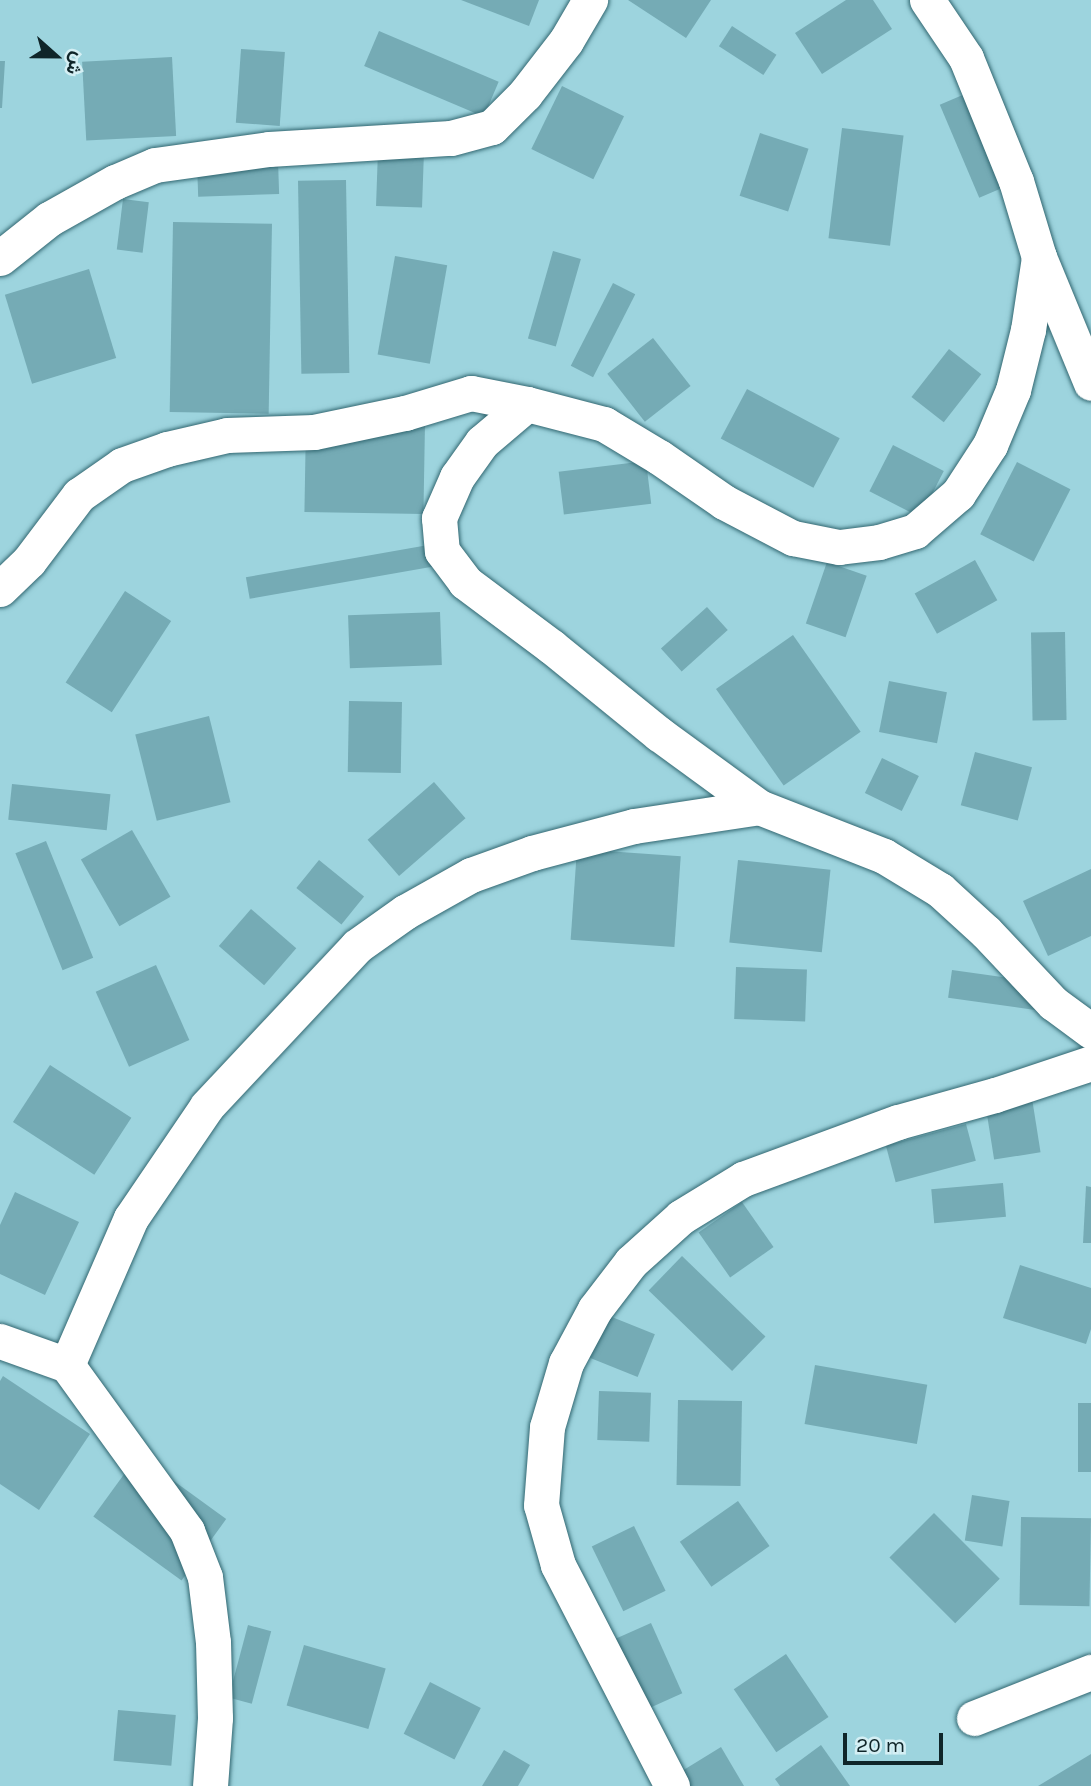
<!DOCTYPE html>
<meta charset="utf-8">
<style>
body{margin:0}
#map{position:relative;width:1091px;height:1786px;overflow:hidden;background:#9dd4de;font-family:Karla,Vazirmatn,sans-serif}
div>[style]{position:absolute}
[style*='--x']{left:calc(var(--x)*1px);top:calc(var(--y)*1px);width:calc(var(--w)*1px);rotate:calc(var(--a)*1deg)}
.building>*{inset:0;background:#75abb5;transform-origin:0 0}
.roads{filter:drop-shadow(0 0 2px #326771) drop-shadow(0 0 2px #326771)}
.street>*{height:35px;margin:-17.5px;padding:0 17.5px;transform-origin:17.5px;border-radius:17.5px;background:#fff}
span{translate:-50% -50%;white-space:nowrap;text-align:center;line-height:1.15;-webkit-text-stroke:5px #d4eff4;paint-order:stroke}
.north{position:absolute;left:21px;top:21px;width:70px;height:70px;-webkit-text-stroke:5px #d4eff4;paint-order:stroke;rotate:111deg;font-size:19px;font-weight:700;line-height:28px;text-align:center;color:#0f2529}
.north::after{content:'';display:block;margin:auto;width:24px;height:32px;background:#0f2529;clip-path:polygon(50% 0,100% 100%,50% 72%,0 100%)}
.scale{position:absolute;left:843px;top:1733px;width:100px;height:32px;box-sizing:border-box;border:4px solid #0f2529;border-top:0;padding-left:9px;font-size:21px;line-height:24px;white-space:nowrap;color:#0f2529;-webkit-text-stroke:5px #d4eff4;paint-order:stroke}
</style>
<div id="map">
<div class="building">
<div style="clip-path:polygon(461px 0,539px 0,529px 26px)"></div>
<div style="clip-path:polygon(628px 0,711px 0,686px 38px)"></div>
<div style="clip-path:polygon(846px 0,873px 0,892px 29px,822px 74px,795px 33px)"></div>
<div style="left:732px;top:26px;width:53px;height:24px;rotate:33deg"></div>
<div style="left:379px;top:31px;width:130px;height:38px;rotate:23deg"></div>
<div style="left:241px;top:49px;width:44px;height:74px;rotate:4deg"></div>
<div style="left:172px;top:57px;width:79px;height:90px;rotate:87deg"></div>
<div style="clip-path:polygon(0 61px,5px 61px,2px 108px,0 108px)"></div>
<div style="left:562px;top:86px;width:69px;height:70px;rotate:26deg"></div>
<div style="left:972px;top:91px;width:101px;height:35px;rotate:67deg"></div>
<div style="left:842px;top:128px;width:62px;height:111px;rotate:7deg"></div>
<div style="left:760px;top:133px;width:51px;height:66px;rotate:18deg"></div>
<div style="left:378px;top:150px;width:46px;height:56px;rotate:2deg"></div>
<div style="left:278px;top:161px;width:33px;height:81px;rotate:88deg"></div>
<div style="left:346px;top:180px;width:193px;height:48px;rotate:89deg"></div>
<div style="left:123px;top:199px;width:26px;height:51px;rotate:7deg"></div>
<div style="left:173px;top:222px;width:99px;height:190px;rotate:1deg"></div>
<div style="left:553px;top:251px;width:29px;height:91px;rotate:16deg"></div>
<div style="left:395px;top:256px;width:53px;height:100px;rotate:10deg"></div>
<div style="left:89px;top:269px;width:93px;height:88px;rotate:73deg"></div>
<div style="left:613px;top:283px;width:25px;height:93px;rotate:27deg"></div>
<div style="left:653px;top:338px;width:61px;height:58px;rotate:52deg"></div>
<div style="left:949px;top:349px;width:41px;height:61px;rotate:38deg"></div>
<div style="left:747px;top:389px;width:105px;height:56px;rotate:28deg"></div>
<div style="left:306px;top:422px;width:119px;height:90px;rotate:1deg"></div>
<div style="left:893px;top:445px;width:57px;height:52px;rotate:27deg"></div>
<div style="left:646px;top:461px;width:43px;height:88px;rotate:83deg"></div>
<div style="left:1017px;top:462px;width:60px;height:81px;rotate:27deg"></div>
<div style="left:434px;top:544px;width:22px;height:191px;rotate:80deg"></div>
<div style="left:975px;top:560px;width:46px;height:69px;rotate:61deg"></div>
<div style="left:827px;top:562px;width:42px;height:65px;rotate:19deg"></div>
<div style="left:125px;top:591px;width:55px;height:109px;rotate:33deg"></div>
<div style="left:707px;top:607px;width:31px;height:62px;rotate:48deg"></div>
<div style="left:440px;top:612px;width:53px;height:92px;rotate:88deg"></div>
<div style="left:1065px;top:632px;width:88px;height:34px;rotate:89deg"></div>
<div style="left:793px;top:635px;width:118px;height:94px;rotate:55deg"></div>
<div style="left:889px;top:681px;width:59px;height:52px;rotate:11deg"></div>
<div style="left:349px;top:701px;width:53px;height:71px;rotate:1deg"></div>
<div style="left:209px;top:716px;width:89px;height:76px;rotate:76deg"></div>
<div style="left:975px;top:752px;width:59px;height:55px;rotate:15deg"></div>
<div style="left:882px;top:758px;width:41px;height:39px;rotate:26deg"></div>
<div style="left:434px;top:782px;width:48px;height:88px;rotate:49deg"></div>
<div style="left:12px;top:784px;width:99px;height:36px;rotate:6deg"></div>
<div style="left:132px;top:830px;width:77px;height:59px;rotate:60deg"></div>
<div style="left:46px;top:841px;width:126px;height:33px;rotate:68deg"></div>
<div style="left:577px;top:849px;width:104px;height:91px;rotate:4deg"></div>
<div style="left:319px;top:860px;width:58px;height:36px;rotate:39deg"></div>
<div style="left:738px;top:860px;width:93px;height:83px;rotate:6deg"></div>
<div style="clip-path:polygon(1091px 869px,1091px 936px,1048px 956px,1023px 901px)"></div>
<div style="left:251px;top:909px;width:60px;height:49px;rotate:41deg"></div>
<div style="left:156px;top:965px;width:82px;height:66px;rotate:66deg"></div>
<div style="left:736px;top:967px;width:71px;height:52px;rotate:2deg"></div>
<div style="left:952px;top:970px;width:109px;height:28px;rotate:8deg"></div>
<div style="left:50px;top:1065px;width:97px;height:68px;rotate:33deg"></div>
<div style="left:1031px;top:1092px;width:61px;height:47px;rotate:81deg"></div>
<div style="left:966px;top:1124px;width:38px;height:83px;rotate:75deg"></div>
<div style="left:1003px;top:1183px;width:34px;height:72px;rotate:85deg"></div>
<div style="clip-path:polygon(1086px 1186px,1091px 1187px,1091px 1243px,1083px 1243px)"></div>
<div style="clip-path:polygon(15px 1192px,79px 1222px,45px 1295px,0 1274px,0 1225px)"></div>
<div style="left:742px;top:1202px;width:55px;height:53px;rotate:55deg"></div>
<div style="left:682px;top:1256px;width:116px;height:48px;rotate:44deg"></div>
<div style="clip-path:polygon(1020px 1265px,1091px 1288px,1091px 1329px,1086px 1344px,1003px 1318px)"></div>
<div style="left:602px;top:1313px;width:57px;height:46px;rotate:22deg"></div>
<div style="left:815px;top:1365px;width:114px;height:60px;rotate:10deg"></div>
<div style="clip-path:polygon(3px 1376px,90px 1434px,39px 1510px,0 1484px,0 1381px)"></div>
<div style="left:599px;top:1391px;width:52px;height:49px;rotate:2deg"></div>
<div style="left:678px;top:1400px;width:64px;height:85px;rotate:1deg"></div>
<div style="left:1078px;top:1403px;width:13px;height:69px"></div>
<div style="left:138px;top:1455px;width:109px;height:76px;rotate:36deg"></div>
<div style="left:972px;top:1495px;width:38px;height:46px;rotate:9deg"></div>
<div style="left:738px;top:1501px;width:55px;height:71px;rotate:55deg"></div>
<div style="left:934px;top:1513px;width:93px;height:63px;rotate:45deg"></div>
<div style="left:1021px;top:1517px;width:70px;height:88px;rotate:1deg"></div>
<div style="left:634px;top:1526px;width:72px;height:47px;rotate:64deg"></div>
<div style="left:651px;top:1623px;width:77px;height:53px;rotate:66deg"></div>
<div style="left:248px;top:1625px;width:24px;height:75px;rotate:15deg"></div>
<div style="left:304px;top:1645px;width:85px;height:63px;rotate:16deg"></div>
<div style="left:786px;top:1654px;width:76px;height:63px;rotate:56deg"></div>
<div style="left:430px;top:1682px;width:57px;height:58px;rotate:27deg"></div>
<div style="left:118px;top:1710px;width:58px;height:51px;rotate:5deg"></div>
<div style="clip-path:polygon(821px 1745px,850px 1786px,780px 1786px,775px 1779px)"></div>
<div style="clip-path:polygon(721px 1747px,744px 1786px,674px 1786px,669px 1779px)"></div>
<div style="clip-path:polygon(504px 1750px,530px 1765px,518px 1786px,482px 1786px)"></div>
<div style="clip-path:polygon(1091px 1754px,1091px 1786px,1038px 1786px)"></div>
</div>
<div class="roads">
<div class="street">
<div style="--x:927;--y:0;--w:70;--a:56.1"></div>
<div style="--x:966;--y:58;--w:133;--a:67.9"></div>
<div style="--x:1016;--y:181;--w:79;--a:73.2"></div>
<div style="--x:1039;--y:257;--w:136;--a:67.6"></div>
<div style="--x:0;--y:258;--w:63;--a:-38.5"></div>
<div style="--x:49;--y:219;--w:76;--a:-29.3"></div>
<div style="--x:115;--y:182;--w:43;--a:-23"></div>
<div style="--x:155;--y:165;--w:115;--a:-8"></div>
<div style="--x:269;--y:149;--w:182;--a:-3.5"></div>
<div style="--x:451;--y:138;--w:42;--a:-15"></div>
<div style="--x:492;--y:127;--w:47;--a:-45"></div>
<div style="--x:525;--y:94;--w:67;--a:-52.3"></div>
<div style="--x:566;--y:41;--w:48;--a:-59.7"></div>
<div style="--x:527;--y:404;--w:59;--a:139.8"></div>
<div style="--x:482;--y:442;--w:43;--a:125.5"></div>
<div style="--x:457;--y:477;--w:45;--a:113.7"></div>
<div style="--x:439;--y:518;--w:33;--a:85"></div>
<div style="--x:442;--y:551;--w:39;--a:53"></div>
<div style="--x:465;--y:582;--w:109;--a:36.8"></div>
<div style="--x:552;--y:647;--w:138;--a:39.1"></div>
<div style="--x:659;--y:734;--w:124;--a:36.1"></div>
<div style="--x:759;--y:807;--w:134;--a:21.4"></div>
<div style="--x:884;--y:856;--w:66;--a:31.3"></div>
<div style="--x:940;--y:890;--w:62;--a:42.4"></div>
<div style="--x:986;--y:932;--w:98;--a:46.7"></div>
<div style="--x:1053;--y:1003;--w:47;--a:36.4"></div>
<div style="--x:0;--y:589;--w:40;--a:-44"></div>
<div style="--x:29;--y:561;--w:83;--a:-52.9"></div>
<div style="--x:79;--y:495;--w:52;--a:-34.9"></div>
<div style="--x:122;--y:465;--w:48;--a:-19.6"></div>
<div style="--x:167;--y:449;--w:62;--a:-13.1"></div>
<div style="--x:227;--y:435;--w:87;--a:-2"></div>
<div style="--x:314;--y:432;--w:93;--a:-11.8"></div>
<div style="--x:405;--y:413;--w:69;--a:-16.9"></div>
<div style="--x:471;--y:393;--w:57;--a:11.1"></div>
<div style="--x:527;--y:404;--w:80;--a:14.6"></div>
<div style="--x:604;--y:424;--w:64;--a:31"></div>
<div style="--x:659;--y:457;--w:79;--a:34.7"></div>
<div style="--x:724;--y:502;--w:78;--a:27.6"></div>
<div style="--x:793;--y:538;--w:47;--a:11.1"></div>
<div style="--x:839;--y:547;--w:40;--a:-7.1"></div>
<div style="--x:879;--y:542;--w:38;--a:-17"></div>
<div style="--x:915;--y:531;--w:57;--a:-40.7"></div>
<div style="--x:958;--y:494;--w:59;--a:-56.9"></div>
<div style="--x:990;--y:445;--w:60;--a:-67.3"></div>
<div style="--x:1013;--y:390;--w:62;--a:-76"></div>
<div style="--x:1028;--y:330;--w:74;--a:-81.4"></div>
<div style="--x:0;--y:1341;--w:71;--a:19.7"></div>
<div style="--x:67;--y:1365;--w:205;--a:54.1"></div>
<div style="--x:187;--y:1531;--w:49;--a:68.6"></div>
<div style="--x:205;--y:1577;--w:65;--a:83"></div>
<div style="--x:213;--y:1642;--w:76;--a:88.5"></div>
<div style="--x:215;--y:1718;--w:68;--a:94.2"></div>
<div style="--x:67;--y:1365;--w:160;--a:-66.5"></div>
<div style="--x:131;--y:1218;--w:135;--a:-55.8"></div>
<div style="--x:207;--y:1106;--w:219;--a:-46.8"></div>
<div style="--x:357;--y:946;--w:59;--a:-35.3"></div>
<div style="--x:405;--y:912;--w:76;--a:-29.3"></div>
<div style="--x:471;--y:875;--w:65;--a:-19.8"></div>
<div style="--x:532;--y:853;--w:106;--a:-14.8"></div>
<div style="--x:634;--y:826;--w:126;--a:-8.6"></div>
<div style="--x:974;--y:1718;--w:126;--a:-21.5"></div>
<div style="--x:672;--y:1786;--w:249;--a:-117.3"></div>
<div style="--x:558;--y:1565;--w:62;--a:-105.8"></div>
<div style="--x:541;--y:1505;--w:78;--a:-85.6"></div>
<div style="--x:547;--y:1427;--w:67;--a:-73.5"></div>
<div style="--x:566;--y:1363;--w:61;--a:-61.8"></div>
<div style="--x:595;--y:1309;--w:59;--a:-52.5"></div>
<div style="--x:631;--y:1262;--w:67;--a:-42"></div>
<div style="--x:681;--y:1217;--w:73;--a:-31.5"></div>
<div style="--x:743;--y:1179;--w:165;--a:-20.2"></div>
<div style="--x:898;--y:1122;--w:101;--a:-15.6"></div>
<div style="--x:995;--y:1095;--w:101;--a:-18.4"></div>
</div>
</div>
<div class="north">ش</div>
<div class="scale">20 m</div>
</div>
